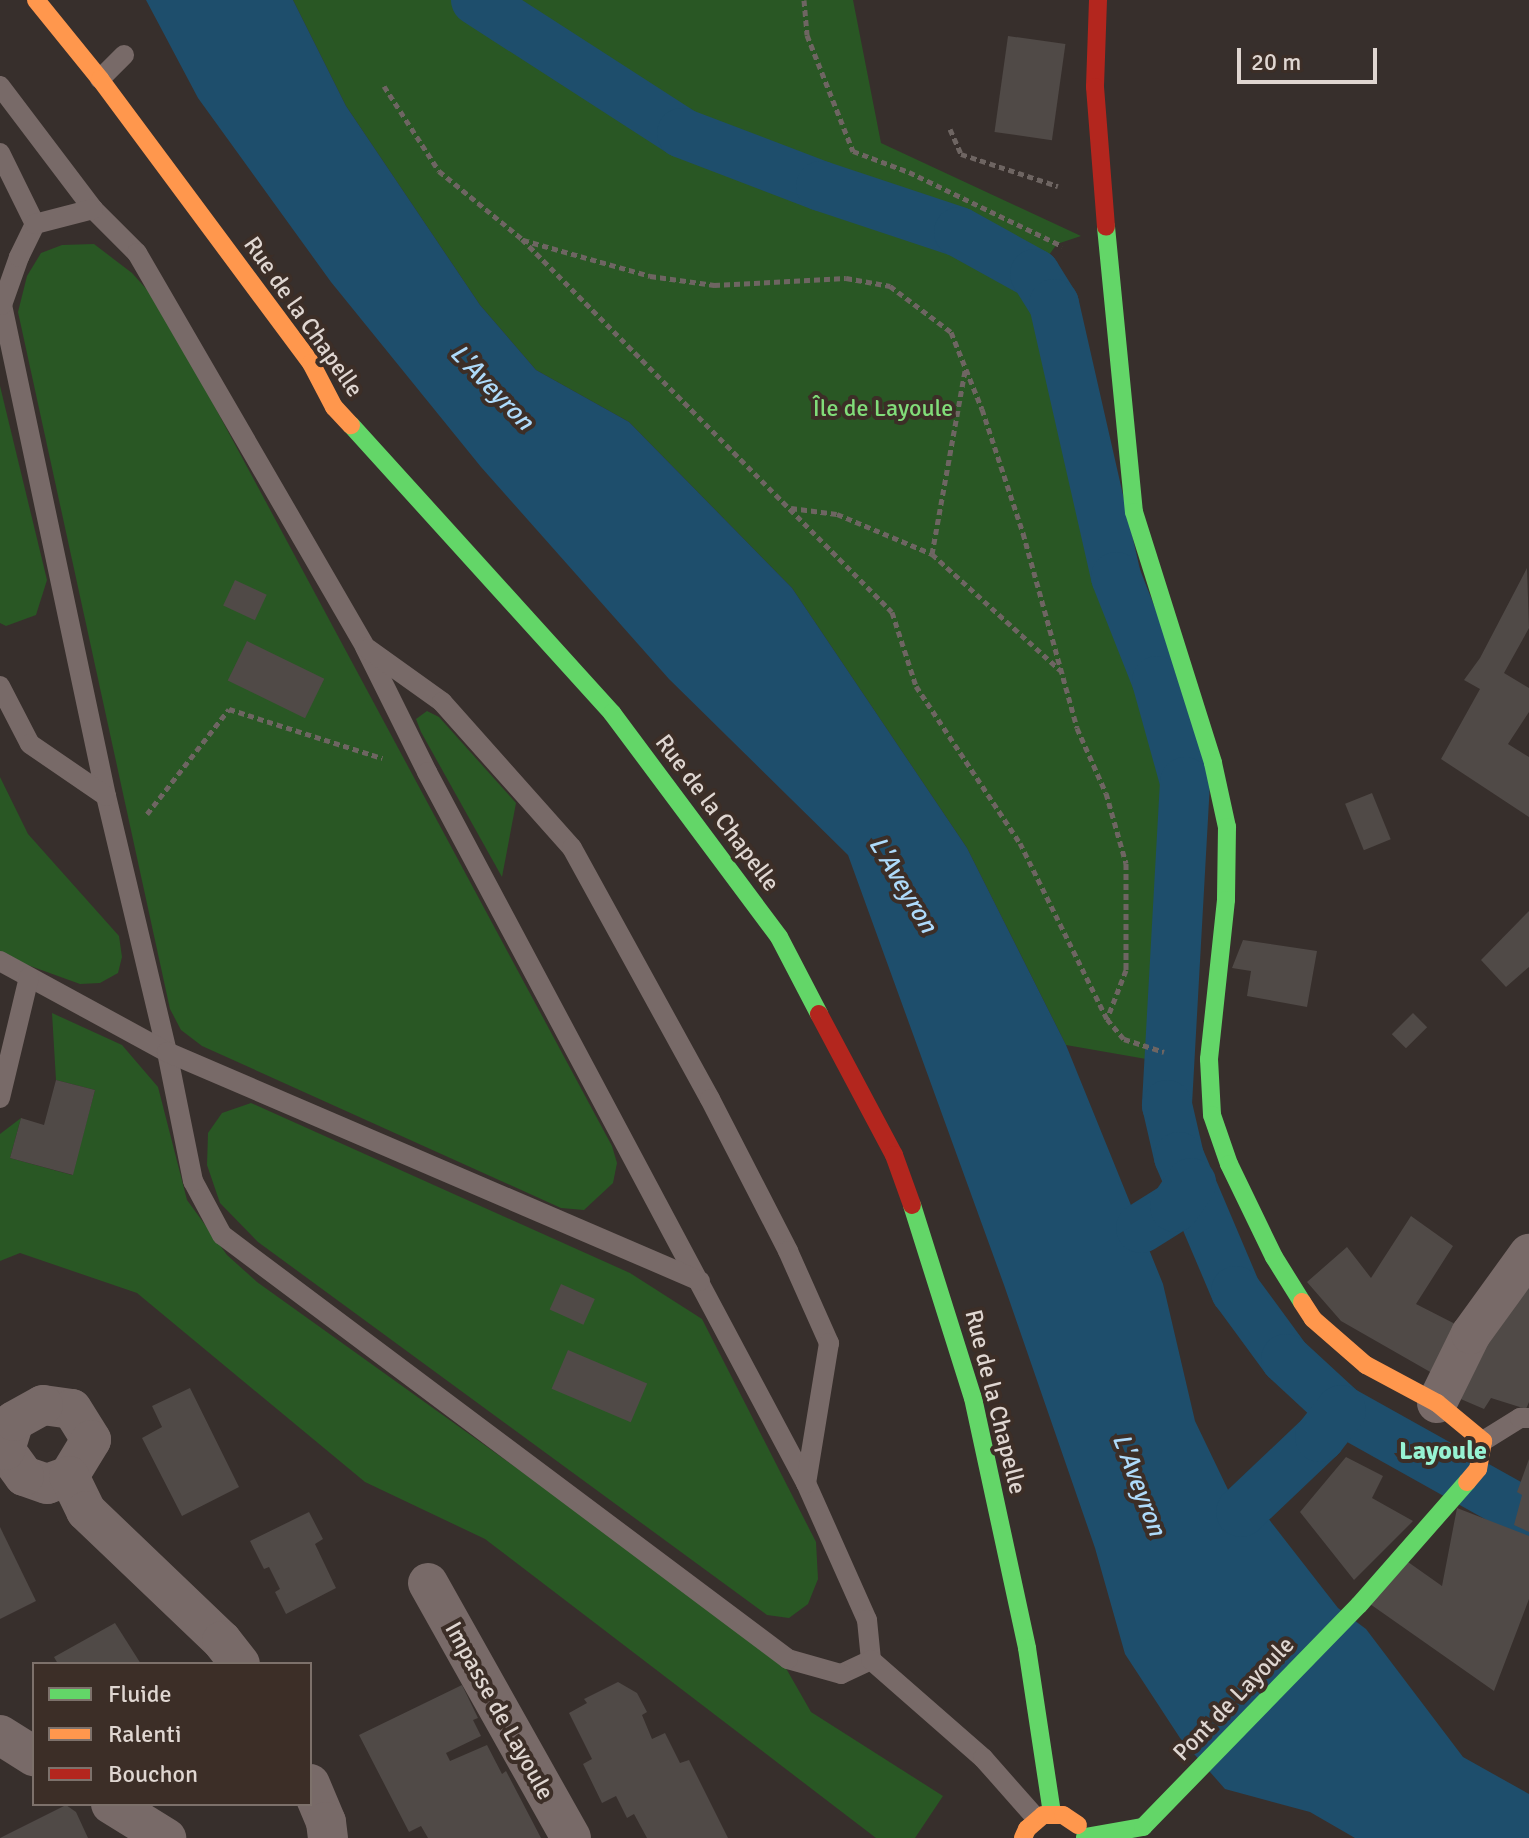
<!DOCTYPE html>
<meta charset="utf-8">
<style>
body{margin:0}
#map{position:relative;width:1529px;height:1838px;overflow:hidden;background:#372f2c;font-family:Signika,sans-serif}
div>[style]{position:absolute}
[style*='--x']{left:calc(var(--x)*1px);top:calc(var(--y)*1px);width:calc(var(--w)*1px);rotate:calc(var(--a)*1deg)}
.green>*{inset:0;background:#295724}
.water>*{inset:0;background:#1e4e6c}
.canal>*{height:50px;margin:-25px;padding:0 25px;transform-origin:25px;border-radius:25px;background:#1e4e6c}
.building>*{inset:0;background:#504a47;transform-origin:0 0}
.path>*{height:5px;margin-top:-2.5px;transform-origin:0;background:repeating-linear-gradient(90deg,#6e6562 0 6px,transparent 0 10px)}
.lane>*{height:20px;margin:-10px;padding:0 10px;transform-origin:10px;border-radius:10px;background:#786a68}
.street>*{height:40px;margin:-20px;padding:0 20px;transform-origin:20px;border-radius:20px;background:#786a68}
.fast>*{height:18px;margin:-9px;padding:0 9px;transform-origin:9px;border-radius:9px;background:#63d668}
.slow>*{height:18px;margin:-9px;padding:0 9px;transform-origin:9px;border-radius:9px;background:#ff974d}
.jam>*{height:18px;margin:-9px;padding:0 9px;transform-origin:9px;border-radius:9px;background:#b3261e}
span{translate:-50% -50%;white-space:nowrap;text-align:center;line-height:1.15;-webkit-text-stroke:8px #3c2e27;paint-order:stroke}
.street-label{font-size:24px;color:#dfd6d1}
.park-label{font-size:24px;color:#81dc79}
.water-label{font-size:26px;color:#aedafa;font-style:italic}
.neighbourhood-label{font-size:26px;color:#97f3d3;font-weight:700}
.legend{position:absolute;left:32px;top:1662px;width:280px;height:144px;box-sizing:border-box;background:#3c2e27;border:2px solid #7d716b;margin:0;padding:10px 14px;list-style:none;font-size:24px;color:#dfd6d1}
.legend li{display:flex;align-items:center;gap:16px;height:40px}
.legend b{width:40px;border:2px solid #7d716b}
.scale{position:absolute;left:1237px;top:48px;width:140px;height:36px;box-sizing:border-box;border:4px solid #dfd6d1;border-top:0;padding-left:10px;font-size:24px;line-height:28px;white-space:nowrap;color:#dfd6d1;-webkit-text-stroke:6px #3c2e27;paint-order:stroke}
</style>
<div id="map">
<div class="green">
<div style="clip-path:polygon(293px 0,853px 0,881px 143px,1081px 236px,1057px 244px,1035px 274px,1054px 304px,1116px 577px,1157px 681px,1185px 782px,1169px 1063px,1066px 1045px,967px 848px,792px 588px,629px 422px,536px 370px,480px 305px,346px 106px)"></div>
<div style="clip-path:polygon(94px 244px,132px 273px,159px 303px,612px 1146px,617px 1163px,613px 1183px,584px 1210px,561px 1208px,202px 1046px,181px 1030px,170px 1009px,18px 312px,27px 276px,41px 253px,62px 245px)"></div>
<div style="clip-path:polygon(0 386px,47px 580px,36px 615px,6px 626px,0 623px)"></div>
<div style="clip-path:polygon(427px 711px,439px 717px,516px 803px,502px 877px,421px 732px,416px 719px)"></div>
<div style="clip-path:polygon(0 777px,28px 834px,119px 936px,122px 957px,118px 973px,100px 983px,80px 984px,0 955px)"></div>
<div style="clip-path:polygon(52px 1013px,122px 1045px,158px 1087px,187px 1200px,227px 1255px,257px 1282px,779px 1656px,811px 1712px,943px 1796px,915px 1838px,876px 1838px,485px 1539px,365px 1482px,137px 1293px,20px 1253px,0 1261px,0 1134px,21px 1118px,10px 1158px,72px 1175px,95px 1090px,56px 1080px)"></div>
<div style="clip-path:polygon(251px 1103px,630px 1273px,702px 1319px,816px 1542px,818px 1579px,808px 1604px,789px 1618px,767px 1615px,258px 1242px,220px 1203px,207px 1165px,208px 1133px,222px 1113px)"></div>
</div>
<div class="water">
<div style="clip-path:polygon(146px 0,293px 0,346px 106px,480px 305px,536px 370px,629px 422px,792px 588px,967px 848px,1066px 1045px,1163px 1284px,1195px 1421px,1231px 1496px,1239px 1481px,1338px 1608px,1366px 1629px,1463px 1757px,1529px 1794px,1529px 1838px,1355px 1838px,1310px 1812px,1225px 1789px,1180px 1738px,1125px 1654px,1095px 1548px,1004px 1285px,848px 855px,669px 679px,481px 467px,331px 282px,198px 98px)"></div>
</div>
<div class="canal">
<div style="--x:476;--y:0;--w:245;--a:32.8"></div>
<div style="--x:682;--y:133;--w:149;--a:20.9"></div>
<div style="--x:821;--y:186;--w:145;--a:18.4"></div>
<div style="--x:959;--y:232;--w:87;--a:28.9"></div>
<div style="--x:1035;--y:274;--w:36;--a:58"></div>
<div style="--x:1054;--y:304;--w:280;--a:77.2"></div>
<div style="--x:1116;--y:577;--w:112;--a:68.5"></div>
<div style="--x:1157;--y:681;--w:105;--a:74.5"></div>
<div style="--x:1185;--y:782;--w:324;--a:93.2"></div>
<div style="--x:1167;--y:1105;--w:53;--a:77"></div>
<div style="--x:1179;--y:1157;--w:146;--a:67"></div>
<div style="--x:1236;--y:1291;--w:84;--a:53.7"></div>
<div style="--x:1286;--y:1359;--w:75;--a:42.8"></div>
<div style="--x:1341;--y:1410;--w:215;--a:29.2"></div>
<div style="--x:1141;--y:1228;--w:40;--a:-32"></div>
<div style="--x:1175;--y:1207;--w:29;--a:-56"></div>
<div style="--x:1241;--y:1512;--w:109;--a:-43.5"></div>
<div style="--x:1320;--y:1437;--w:34;--a:-52"></div>
</div>
<div class="building">
<div style="left:1008px;top:36px;width:58px;height:97px;rotate:8deg"></div>
<div style="clip-path:polygon(1527px 568px,1529px 628px,1504px 673px,1529px 688px,1529px 712px,1508px 744px,1529px 757px,1529px 817px,1441px 759px,1480px 689px,1464px 680px,1480px 658px)"></div>
<div style="left:235px;top:580px;width:35px;height:28px;rotate:25deg"></div>
<div style="left:247px;top:641px;width:86px;height:44px;rotate:26deg"></div>
<div style="left:1372px;top:793px;width:50px;height:29px;rotate:68deg"></div>
<div style="clip-path:polygon(1529px 911px,1529px 967px,1506px 987px,1481px 960px)"></div>
<div style="clip-path:polygon(1243px 940px,1317px 951px,1307px 1007px,1247px 996px,1251px 971px,1232px 968px)"></div>
<div style="left:1413px;top:1013px;width:20px;height:30px;rotate:45deg"></div>
<div style="clip-path:polygon(56px 1080px,95px 1090px,73px 1175px,10px 1158px,21px 1118px,44px 1125px)"></div>
<div style="clip-path:polygon(1411px 1216px,1453px 1246px,1416px 1304px,1465px 1329px,1439px 1377px,1341px 1321px,1307px 1282px,1347px 1247px,1371px 1278px)"></div>
<div style="clip-path:polygon(1529px 1266px,1529px 1402px,1526px 1409px,1491px 1398px,1484px 1409px,1456px 1397px)"></div>
<div style="left:561px;top:1284px;width:37px;height:28px;rotate:24deg"></div>
<div style="left:568px;top:1350px;width:86px;height:42px;rotate:23deg"></div>
<div style="clip-path:polygon(190px 1388px,239px 1487px,182px 1516px,142px 1438px,162px 1427px,152px 1406px)"></div>
<div style="clip-path:polygon(1346px 1457px,1383px 1476px,1372px 1498px,1413px 1521px,1354px 1580px,1300px 1512px)"></div>
<div style="clip-path:polygon(1529px 1459px,1529px 1532px,1514px 1525px,1522px 1495px,1517px 1492px)"></div>
<div style="clip-path:polygon(1457px 1508px,1529px 1536px,1529px 1599px,1494px 1691px,1370px 1604px,1408px 1562px,1442px 1586px)"></div>
<div style="clip-path:polygon(309px 1512px,323px 1539px,315px 1544px,336px 1588px,286px 1614px,275px 1592px,280px 1589px,269px 1567px,264px 1569px,250px 1541px)"></div>
<div style="clip-path:polygon(0 1527px,36px 1601px,0 1619px)"></div>
<div style="clip-path:polygon(115px 1623px,141px 1664px,58px 1664px,54px 1657px)"></div>
<div style="clip-path:polygon(618px 1682px,637px 1693px,647px 1712px,642px 1715px,652px 1739px,665px 1733px,680px 1763px,689px 1760px,728px 1838px,647px 1838px,634px 1814px,627px 1818px,616px 1796px,602px 1803px,583px 1764px,592px 1759px,569px 1713px,587px 1703px,584px 1699px)"></div>
<div style="clip-path:polygon(462px 1685px,478px 1718px,473px 1720px,481px 1736px,446px 1753px,450px 1761px,487px 1745px,502px 1774px,506px 1771px,541px 1838px,428px 1838px,421px 1826px,409px 1832px,359px 1735px)"></div>
<div style="clip-path:polygon(66px 1805px,76px 1812px,88px 1838px,0 1838px)"></div>
</div>
<div class="path">
<div style="--x:804;--y:0;--w:35;--a:85"></div>
<div style="--x:807;--y:35;--w:125;--a:68.4"></div>
<div style="--x:853;--y:151;--w:60;--a:20.6"></div>
<div style="--x:909;--y:172;--w:170;--a:25.8"></div>
<div style="--x:384;--y:86;--w:101;--a:57.1"></div>
<div style="--x:439;--y:171;--w:107;--a:39.3"></div>
<div style="--x:522;--y:239;--w:525;--a:45.23"></div>
<div style="--x:892;--y:612;--w:78;--a:72"></div>
<div style="--x:916;--y:686;--w:188;--a:56.5"></div>
<div style="--x:1020;--y:843;--w:196;--a:63.7"></div>
<div style="--x:1107;--y:1019;--w:26;--a:50"></div>
<div style="--x:1124;--y:1039;--w:42;--a:18"></div>
<div style="--x:950;--y:129;--w:27;--a:66"></div>
<div style="--x:961;--y:154;--w:102;--a:18.3"></div>
<div style="--x:523;--y:240;--w:132;--a:15.8"></div>
<div style="--x:650;--y:276;--w:65;--a:8"></div>
<div style="--x:714;--y:285;--w:132;--a:-3"></div>
<div style="--x:846;--y:278;--w:45;--a:10.3"></div>
<div style="--x:890;--y:286;--w:76;--a:37"></div>
<div style="--x:951;--y:332;--w:83;--a:68.1"></div>
<div style="--x:982;--y:409;--w:131;--a:71.7"></div>
<div style="--x:1023;--y:533;--w:202;--a:74.5"></div>
<div style="--x:1077;--y:728;--w:71;--a:66"></div>
<div style="--x:1106;--y:793;--w:73;--a:74.1"></div>
<div style="--x:1126;--y:863;--w:107;--a:90"></div>
<div style="--x:1126;--y:970;--w:53;--a:111.2"></div>
<div style="--x:791;--y:508;--w:46;--a:7.4"></div>
<div style="--x:837;--y:514;--w:103;--a:22.8"></div>
<div style="--x:932;--y:554;--w:173;--a:42.2"></div>
<div style="--x:932;--y:554;--w:187;--a:-79.8"></div>
<div style="--x:147;--y:814;--w:133;--a:-52"></div>
<div style="--x:229;--y:709;--w:161;--a:17.8"></div>
</div>
<div class="lane">
<div style="--x:100;--y:79;--w:34;--a:-45"></div>
<div style="--x:0;--y:86;--w:154;--a:52.9"></div>
<div style="--x:0;--y:153;--w:79;--a:63.8"></div>
<div style="--x:93;--y:209;--w:62;--a:45"></div>
<div style="--x:137;--y:253;--w:455;--a:59.9"></div>
<div style="--x:365;--y:647;--w:140;--a:63.6"></div>
<div style="--x:427;--y:772;--w:806;--a:61.94"></div>
<div style="--x:806;--y:1483;--w:150;--a:66"></div>
<div style="--x:867;--y:1620;--w:40;--a:84.3"></div>
<div style="--x:871;--y:1660;--w:33;--a:155"></div>
<div style="--x:841;--y:1674;--w:55;--a:-164.2"></div>
<div style="--x:788;--y:1659;--w:707;--a:-143.16"></div>
<div style="--x:222;--y:1235;--w:61;--a:-118.2"></div>
<div style="--x:193;--y:1181;--w:132;--a:-101.4"></div>
<div style="--x:167;--y:1052;--w:263;--a:-103.4"></div>
<div style="--x:106;--y:796;--w:502;--a:-101.96"></div>
<div style="--x:2;--y:305;--w:51;--a:-70.5"></div>
<div style="--x:19;--y:257;--w:37;--a:-64"></div>
<div style="--x:35;--y:224;--w:60;--a:-14.5"></div>
<div style="--x:368;--y:649;--w:91;--a:35.6"></div>
<div style="--x:442;--y:702;--w:195;--a:48.3"></div>
<div style="--x:572;--y:848;--w:286;--a:61.2"></div>
<div style="--x:710;--y:1099;--w:171;--a:62.8"></div>
<div style="--x:788;--y:1251;--w:101;--a:66"></div>
<div style="--x:829;--y:1343;--w:142;--a:99.3"></div>
<div style="--x:0;--y:686;--w:65;--a:62.7"></div>
<div style="--x:30;--y:744;--w:92;--a:34.4"></div>
<div style="--x:0;--y:961;--w:190;--a:28.6"></div>
<div style="--x:167;--y:1052;--w:580;--a:23.25"></div>
<div style="--x:0;--y:1098;--w:124;--a:-76.5"></div>
<div style="--x:1483;--y:1441;--w:44;--a:-31.9"></div>
<div style="--x:1520;--y:1418;--w:9;--a:0"></div>
<div style="--x:871;--y:1660;--w:149;--a:41.2"></div>
<div style="--x:983;--y:1758;--w:81;--a:48.5"></div>
</div>
<div class="street">
<div style="--x:1437;--y:1403;--w:77;--a:-63.8"></div>
<div style="--x:1471;--y:1334;--w:99;--a:-54.1"></div>
<div style="--x:43;--y:1405;--w:29;--a:8"></div>
<div style="--x:72;--y:1409;--w:36;--a:58"></div>
<div style="--x:91;--y:1440;--w:42;--a:121.4"></div>
<div style="--x:69;--y:1476;--w:23;--a:160"></div>
<div style="--x:47;--y:1484;--w:24;--a:-161"></div>
<div style="--x:24;--y:1476;--w:32;--a:-126"></div>
<div style="--x:5;--y:1450;--w:30;--a:-73"></div>
<div style="--x:14;--y:1421;--w:33;--a:-29"></div>
<div style="--x:69;--y:1476;--w:39;--a:64"></div>
<div style="--x:86;--y:1511;--w:188;--a:43.7"></div>
<div style="--x:222;--y:1641;--w:29;--a:52"></div>
<div style="--x:428;--y:1583;--w:292;--a:60.7"></div>
<div style="--x:0;--y:1735;--w:40;--a:32"></div>
<div style="--x:310;--y:1784;--w:41;--a:67.2"></div>
<div style="--x:326;--y:1822;--w:16;--a:83"></div>
<div style="--x:111;--y:1804;--w:65;--a:31.7"></div>
</div>
<div class="fast">
<div style="--x:1106;--y:227;--w:286;--a:84.4"></div>
<div style="--x:1134;--y:512;--w:263;--a:72.5"></div>
<div style="--x:1213;--y:763;--w:66;--a:77.7"></div>
<div style="--x:1227;--y:827;--w:73;--a:90.8"></div>
<div style="--x:1226;--y:900;--w:160;--a:96.1"></div>
<div style="--x:1209;--y:1059;--w:56;--a:86.9"></div>
<div style="--x:1212;--y:1115;--w:52;--a:70.9"></div>
<div style="--x:1229;--y:1164;--w:103;--a:64.2"></div>
<div style="--x:1274;--y:1257;--w:53;--a:58.1"></div>
<div style="--x:351;--y:425;--w:389;--a:47.8"></div>
<div style="--x:612;--y:713;--w:279;--a:53.3"></div>
<div style="--x:779;--y:937;--w:87;--a:62.5"></div>
<div style="--x:912;--y:1205;--w:202;--a:72.5"></div>
<div style="--x:973;--y:1398;--w:256;--a:77.8"></div>
<div style="--x:1027;--y:1648;--w:167;--a:81.4"></div>
<div style="--x:1085;--y:1837;--w:59;--a:-9.8"></div>
<div style="--x:1143;--y:1827;--w:310;--a:-45.8"></div>
<div style="--x:1359;--y:1605;--w:164;--a:-48.7"></div>
</div>
<div class="slow">
<div style="--x:36;--y:0;--w:102;--a:51"></div>
<div style="--x:100;--y:79;--w:354;--a:53.4"></div>
<div style="--x:311;--y:363;--w:50;--a:62.4"></div>
<div style="--x:334;--y:407;--w:25;--a:47"></div>
<div style="--x:1302;--y:1302;--w:20;--a:57"></div>
<div style="--x:1313;--y:1319;--w:70;--a:41"></div>
<div style="--x:1366;--y:1365;--w:81;--a:28.2"></div>
<div style="--x:1437;--y:1403;--w:60;--a:39.6"></div>
<div style="--x:1483;--y:1441;--w:28;--a:100"></div>
<div style="--x:1478;--y:1469;--w:17;--a:130"></div>
<div style="--x:1023;--y:1838;--w:10;--a:-66"></div>
<div style="--x:1027;--y:1829;--w:21;--a:-41"></div>
<div style="--x:1043;--y:1815;--w:20;--a:0"></div>
<div style="--x:1063;--y:1815;--w:18;--a:34"></div>
</div>
<div class="jam">
<div style="--x:1098;--y:0;--w:87;--a:92"></div>
<div style="--x:1095;--y:87;--w:140;--a:85.5"></div>
<div style="--x:819;--y:1014;--w:160;--a:62"></div>
<div style="--x:894;--y:1155;--w:53;--a:70.2"></div>
</div>
<div class="street-label">
<span style="left:303px;top:317px;rotate:55deg">Rue de la Chapelle</span>
<span style="left:717px;top:813px;rotate:53deg">Rue de la Chapelle</span>
<span style="left:995px;top:1402px;rotate:76deg">Rue de la Chapelle</span>
<span style="left:1234px;top:1699px;rotate:-46deg">Pont de Layoule</span>
<span style="left:499px;top:1711px;rotate:61deg">Impasse de Layoule</span>
</div>
<div class="park-label">
<span style="left:883px;top:409px">Île de Layoule</span>
</div>
<div class="water-label">
<span style="left:491px;top:388px;rotate:46deg">L'Aveyron</span>
<span style="left:902px;top:885px;rotate:59deg">L'Aveyron</span>
<span style="left:1138px;top:1485px;rotate:69deg">L'Aveyron</span>
</div>
<div class="neighbourhood-label">
<span style="left:1443px;top:1452px">Layoule</span>
</div>
<ul class="legend">
<li><b style="height:10px;background:#63d668"></b>Fluide</li>
<li><b style="height:10px;background:#ff974d"></b>Ralenti</li>
<li><b style="height:10px;background:#b3261e"></b>Bouchon</li>
</ul>
<div class="scale">20 m</div>
</div>
